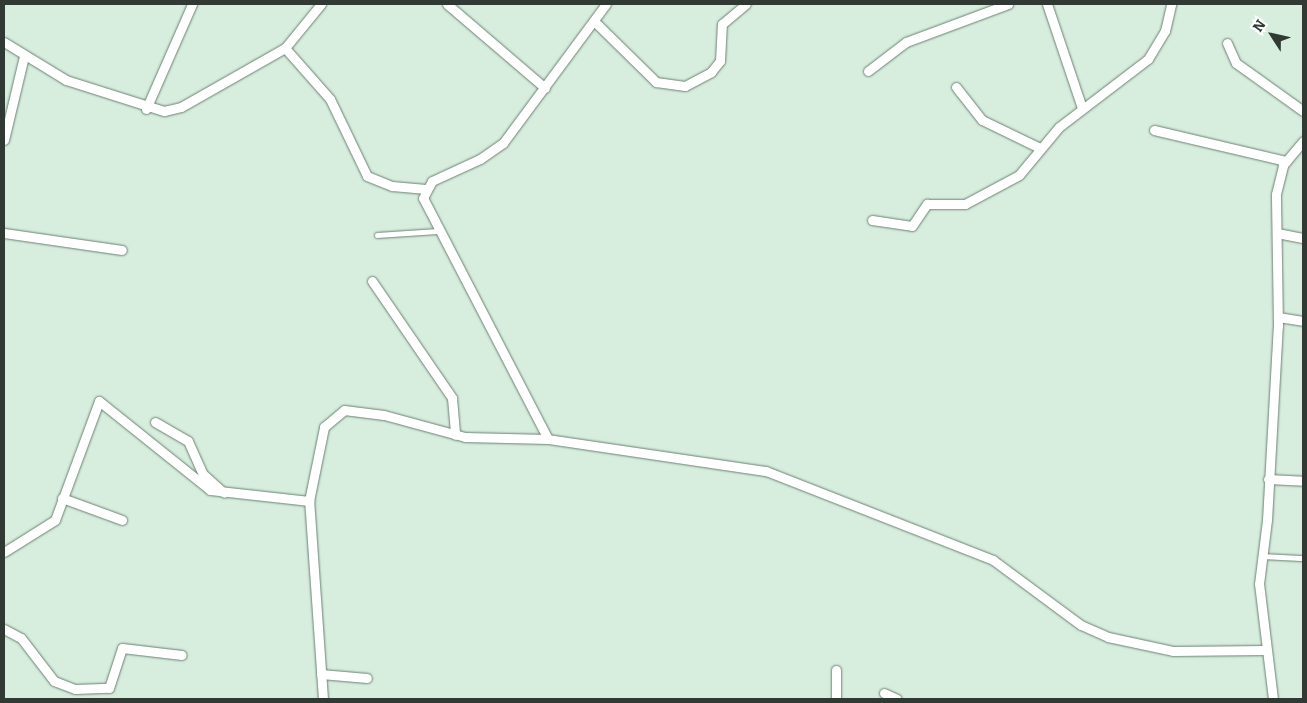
<!DOCTYPE html>
<style>
body{margin:0}
#map{position:relative;width:1307px;height:703px;overflow:hidden;background:#d7edde;font-family:Bitter,serif}
div>[style]{position:absolute}
[style*='--x']{left:calc(var(--x)*1px);top:calc(var(--y)*1px);width:calc(var(--w)*1px);rotate:calc(var(--a)*1deg)}
.roads{filter:drop-shadow(0 0 1px #6c8073) drop-shadow(0 0 1px #6c8073)}
.lane>*{height:4.5px;margin:-2.25px;padding:0 2.25px;transform-origin:2.25px;border-radius:2.25px;background:#fff}
.street>*{height:9px;margin:-4.5px;padding:0 4.5px;transform-origin:4.5px;border-radius:4.5px;background:#fff}
span{translate:-50% -50%;white-space:nowrap;text-align:center;line-height:1.15;-webkit-text-stroke:4px #fff;paint-order:stroke}
.frame{position:absolute;inset:0;border:5px solid #313934;pointer-events:none}
.north{position:absolute;left:1247px;top:10px;width:50px;height:50px;-webkit-text-stroke:4px #fff;paint-order:stroke;rotate:305deg;font-size:14px;font-weight:700;line-height:20px;text-align:center;color:#313934}
.north::after{content:'';display:block;margin:auto;width:18px;height:22px;background:#313934;clip-path:polygon(50% 0,100% 100%,50% 72%,0 100%)}
</style>
<div id="map">
<div class="roads">
<div class="lane">
<div style="--x:377;--y:235;--w:60;--a:-3.8"></div>
<div style="--x:1264;--y:556;--w:39;--a:3"></div>
</div>
<div class="street">
<div style="--x:447;--y:4;--w:129;--a:40.6"></div>
<div style="--x:1047;--y:4;--w:110;--a:71.4"></div>
<div style="--x:595;--y:22;--w:86;--a:44.5"></div>
<div style="--x:656;--y:82;--w:29;--a:8"></div>
<div style="--x:685;--y:86;--w:30;--a:-28"></div>
<div style="--x:711;--y:72;--w:14;--a:-51"></div>
<div style="--x:720;--y:61;--w:37;--a:-87"></div>
<div style="--x:722;--y:24;--w:31;--a:-40"></div>
<div style="--x:4;--y:42;--w:73;--a:31.5"></div>
<div style="--x:66;--y:80;--w:103;--a:17.6"></div>
<div style="--x:164;--y:111;--w:17;--a:-13"></div>
<div style="--x:181;--y:107;--w:120;--a:-29.6"></div>
<div style="--x:285;--y:48;--w:57;--a:-50.7"></div>
<div style="--x:1227;--y:43;--w:22;--a:66"></div>
<div style="--x:1236;--y:63;--w:82;--a:35.6"></div>
<div style="--x:285;--y:48;--w:68;--a:48.6"></div>
<div style="--x:330;--y:99;--w:85;--a:64.3"></div>
<div style="--x:367;--y:176;--w:27;--a:22"></div>
<div style="--x:392;--y:186;--w:34;--a:5"></div>
<div style="--x:868;--y:71;--w:48;--a:-37.3"></div>
<div style="--x:906;--y:42;--w:109;--a:-20.4"></div>
<div style="--x:956;--y:87;--w:42;--a:51.8"></div>
<div style="--x:982;--y:120;--w:64;--a:25.8"></div>
<div style="--x:146;--y:109;--w:115;--a:-66.3"></div>
<div style="--x:1154;--y:130;--w:136;--a:13.2"></div>
<div style="--x:4;--y:140;--w:86;--a:-76.6"></div>
<div style="--x:872;--y:220;--w:40;--a:8.5"></div>
<div style="--x:912;--y:226;--w:27;--a:-56"></div>
<div style="--x:927;--y:204;--w:38;--a:0"></div>
<div style="--x:965;--y:204;--w:61;--a:-28.2"></div>
<div style="--x:1019;--y:175;--w:62;--a:-50.2"></div>
<div style="--x:1059;--y:127;--w:112;--a:-37.4"></div>
<div style="--x:1148;--y:59;--w:33;--a:-59"></div>
<div style="--x:1165;--y:31;--w:28;--a:-77"></div>
<div style="--x:4;--y:233;--w:119;--a:8.2"></div>
<div style="--x:1277;--y:233;--w:26;--a:11"></div>
<div style="--x:372;--y:281;--w:142;--a:55.6"></div>
<div style="--x:452;--y:398;--w:37;--a:85"></div>
<div style="--x:1278;--y:317;--w:25;--a:9"></div>
<div style="--x:155;--y:422;--w:38;--a:30"></div>
<div style="--x:188;--y:441;--w:36;--a:66"></div>
<div style="--x:203;--y:474;--w:28;--a:42"></div>
<div style="--x:548;--y:439;--w:271;--a:-117.4"></div>
<div style="--x:423;--y:198;--w:19;--a:-62"></div>
<div style="--x:432;--y:181;--w:53;--a:-24.6"></div>
<div style="--x:480;--y:159;--w:28;--a:-35"></div>
<div style="--x:503;--y:143;--w:173;--a:-53.5"></div>
<div style="--x:1268;--y:479;--w:35;--a:3"></div>
<div style="--x:62;--y:498;--w:64;--a:20.1"></div>
<div style="--x:4;--y:552;--w:60;--a:-32.1"></div>
<div style="--x:55;--y:520;--w:127;--a:-69.7"></div>
<div style="--x:99;--y:401;--w:142;--a:38.7"></div>
<div style="--x:210;--y:490;--w:100;--a:6.3"></div>
<div style="--x:4;--y:629;--w:19;--a:28"></div>
<div style="--x:21;--y:638;--w:54;--a:52.5"></div>
<div style="--x:54;--y:681;--w:22;--a:21"></div>
<div style="--x:75;--y:689;--w:34;--a:-2"></div>
<div style="--x:109;--y:688;--w:42;--a:-72"></div>
<div style="--x:122;--y:648;--w:60;--a:6.7"></div>
<div style="--x:836;--y:670;--w:29;--a:90"></div>
<div style="--x:321;--y:674;--w:46;--a:5"></div>
<div style="--x:884;--y:693;--w:14;--a:25"></div>
<div style="--x:323;--y:699;--w:198;--a:-94"></div>
<div style="--x:309;--y:501;--w:76;--a:-78.5"></div>
<div style="--x:324;--y:427;--w:26;--a:-40"></div>
<div style="--x:344;--y:410;--w:40;--a:7.1"></div>
<div style="--x:384;--y:415;--w:84;--a:15.2"></div>
<div style="--x:465;--y:437;--w:83;--a:1.4"></div>
<div style="--x:548;--y:439;--w:220;--a:8.4"></div>
<div style="--x:766;--y:471;--w:244;--a:21.4"></div>
<div style="--x:993;--y:560;--w:109;--a:36.5"></div>
<div style="--x:1081;--y:625;--w:30;--a:24"></div>
<div style="--x:1108;--y:637;--w:66;--a:12.2"></div>
<div style="--x:1173;--y:651;--w:93;--a:-0.6"></div>
<div style="--x:1273;--y:699;--w:116;--a:-96.9"></div>
<div style="--x:1259;--y:584;--w:64;--a:-82.9"></div>
<div style="--x:1267;--y:520;--w:194;--a:-86.8"></div>
<div style="--x:1278;--y:326;--w:132;--a:-90.9"></div>
<div style="--x:1276;--y:194;--w:30;--a:-76"></div>
<div style="--x:1283;--y:165;--w:31;--a:-50"></div>
</div>
</div>
<div class="frame"></div>
<div class="north">N</div>
</div>
